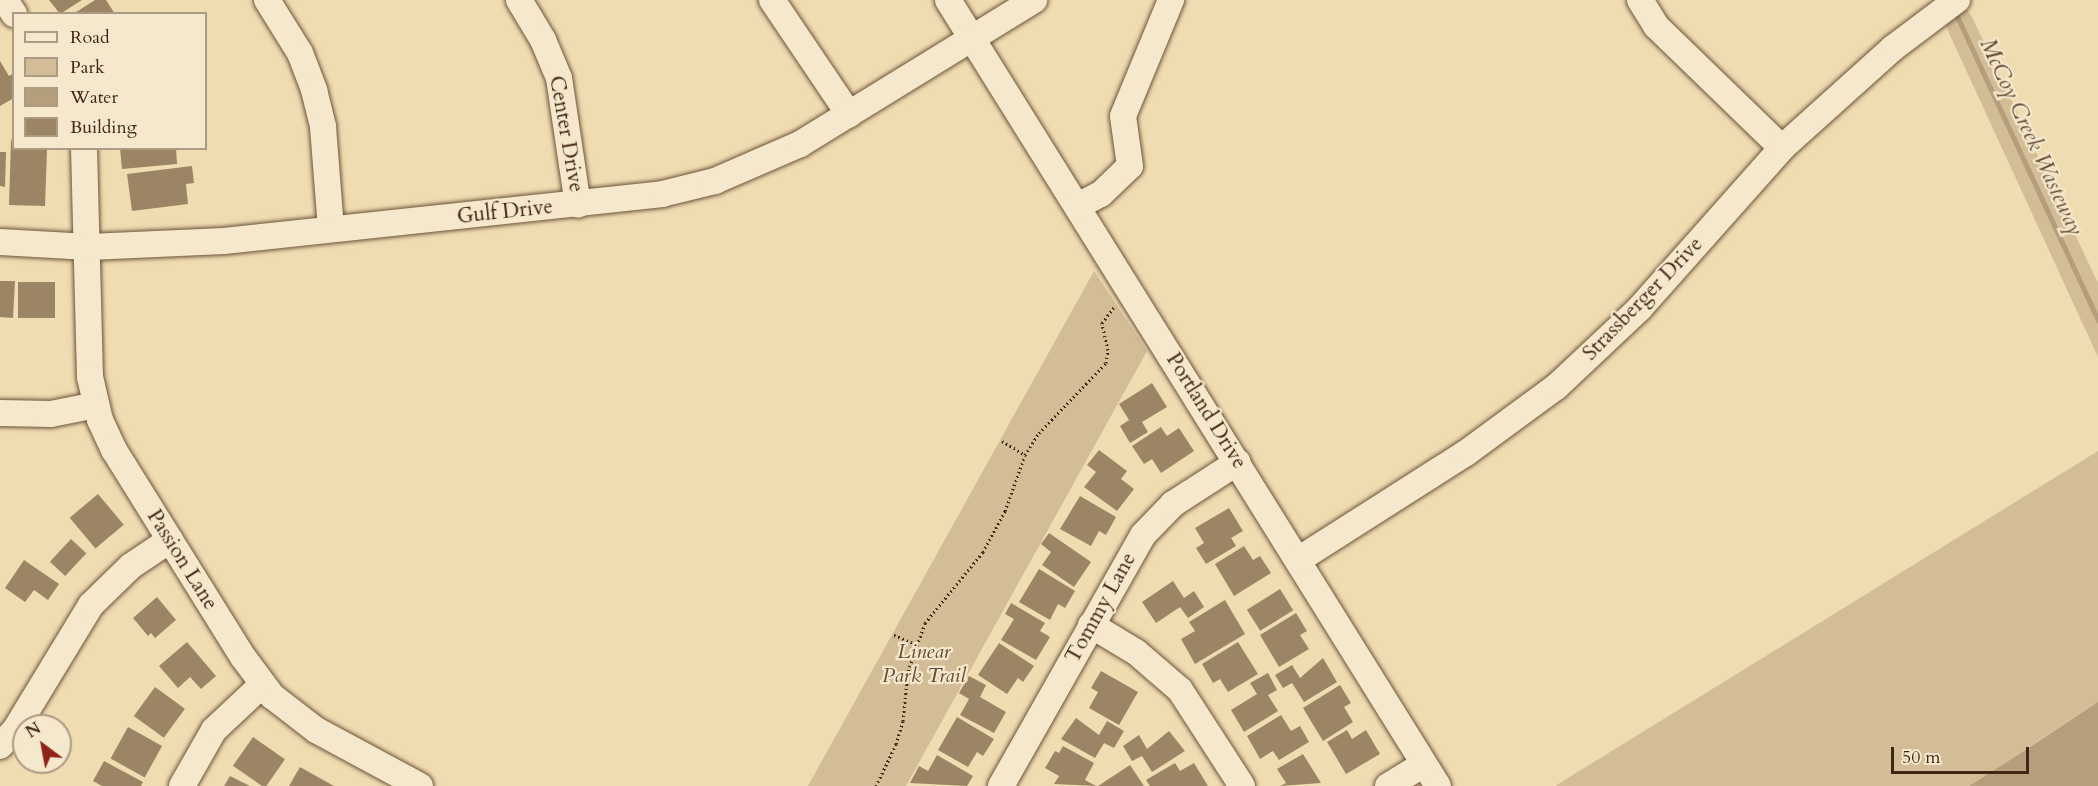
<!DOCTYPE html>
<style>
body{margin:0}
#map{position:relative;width:2098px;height:786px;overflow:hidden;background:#f0dcb1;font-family:Cardo,serif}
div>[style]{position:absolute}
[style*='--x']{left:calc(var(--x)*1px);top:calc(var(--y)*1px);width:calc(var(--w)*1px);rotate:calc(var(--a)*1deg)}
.green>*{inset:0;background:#d2bd96}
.water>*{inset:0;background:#b49e7b}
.stream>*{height:5px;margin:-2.5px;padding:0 2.5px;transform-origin:2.5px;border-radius:2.5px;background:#b49e7b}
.building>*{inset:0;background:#9c8565;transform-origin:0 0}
.path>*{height:3px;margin-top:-1.5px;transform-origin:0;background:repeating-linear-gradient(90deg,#412613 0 1.5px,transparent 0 4.5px)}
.roads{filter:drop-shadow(0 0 2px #6d543a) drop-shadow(0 0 2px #6d543a)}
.minor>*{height:26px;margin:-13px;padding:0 13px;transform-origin:13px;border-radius:13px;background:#f5e8cc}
span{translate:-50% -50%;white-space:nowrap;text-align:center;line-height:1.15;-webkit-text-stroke:4.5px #f5e8cc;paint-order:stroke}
.street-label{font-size:21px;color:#412613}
.park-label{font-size:21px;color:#654c34;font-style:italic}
.water-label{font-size:22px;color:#644a32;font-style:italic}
.legend{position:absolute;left:12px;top:12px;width:195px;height:138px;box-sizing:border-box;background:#f5e8cc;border:2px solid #ad9a82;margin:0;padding:8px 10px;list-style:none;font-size:18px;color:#412613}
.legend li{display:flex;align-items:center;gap:12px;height:30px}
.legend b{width:30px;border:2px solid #ad9a82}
.north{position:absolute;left:12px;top:714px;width:60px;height:60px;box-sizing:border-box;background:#f5e8cc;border:2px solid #ad9a82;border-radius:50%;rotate:328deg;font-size:16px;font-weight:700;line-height:24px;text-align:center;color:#412613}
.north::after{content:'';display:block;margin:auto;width:21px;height:27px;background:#8f2418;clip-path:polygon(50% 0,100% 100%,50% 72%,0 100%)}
.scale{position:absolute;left:1891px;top:747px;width:138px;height:27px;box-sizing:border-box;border:3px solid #412613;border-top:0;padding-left:8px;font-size:18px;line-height:21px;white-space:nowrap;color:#412613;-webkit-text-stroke:4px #f5e8cc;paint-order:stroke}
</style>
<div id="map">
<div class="green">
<div style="clip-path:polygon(1938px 0,1960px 0,1972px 17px,2098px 283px,2098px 357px,1949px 33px)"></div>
<div style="clip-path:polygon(1094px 271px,1147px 351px,906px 786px,808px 786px)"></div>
<div style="clip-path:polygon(2098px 451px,2098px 702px,1969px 786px,1555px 786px)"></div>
</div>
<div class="water">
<div style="clip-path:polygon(2098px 702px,2098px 786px,1969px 786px,2036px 743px)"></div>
</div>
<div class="stream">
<div style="--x:1955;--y:12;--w:340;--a:65.1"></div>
</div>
<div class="building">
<div style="clip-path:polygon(49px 0,82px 0,60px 14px)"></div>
<div style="clip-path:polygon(95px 0,106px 0,115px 14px,73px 14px)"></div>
<div style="clip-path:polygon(0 61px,9px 76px,14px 73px,14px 98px,0 106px)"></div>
<div style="clip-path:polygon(11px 139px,14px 148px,47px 150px,45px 206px,9px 205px)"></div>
<div style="clip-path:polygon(120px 148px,176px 148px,177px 164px,122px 169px)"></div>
<div style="clip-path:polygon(0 152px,6px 152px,5px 187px,0 186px)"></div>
<div style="clip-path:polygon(192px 166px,194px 183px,186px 184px,188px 204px,132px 211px,127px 174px)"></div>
<div style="clip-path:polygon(0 281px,15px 281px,13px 318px,0 317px)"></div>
<div style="left:18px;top:282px;width:37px;height:36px"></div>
<div style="clip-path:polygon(1152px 383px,1167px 407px,1142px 422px,1148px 432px,1130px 443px,1120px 426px,1129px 420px,1119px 404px)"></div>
<div style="clip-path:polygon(1161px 427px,1167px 436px,1179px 428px,1194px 451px,1161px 473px,1152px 459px,1144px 464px,1132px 446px)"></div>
<div style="clip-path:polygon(1099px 450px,1127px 471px,1121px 479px,1134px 489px,1117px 511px,1084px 487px,1096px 472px,1087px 465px)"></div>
<div style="left:98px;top:494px;width:40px;height:37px;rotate:50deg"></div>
<div style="clip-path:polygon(1080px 496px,1116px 517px,1106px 535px,1099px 531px,1091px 546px,1060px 529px)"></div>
<div style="clip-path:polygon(1229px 508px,1243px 531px,1231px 538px,1236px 546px,1206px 564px,1196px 548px,1204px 543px,1195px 528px)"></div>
<div style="clip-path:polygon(1049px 533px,1091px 562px,1074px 587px,1042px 565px,1051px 552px,1041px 544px)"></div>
<div style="left:71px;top:539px;width:21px;height:31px;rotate:43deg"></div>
<div style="clip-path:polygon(1244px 546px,1253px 560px,1260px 556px,1271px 573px,1234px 596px,1215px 564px)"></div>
<div style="clip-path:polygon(24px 560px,59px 584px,48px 600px,34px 590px,25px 602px,5px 588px)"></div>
<div style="clip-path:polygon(1039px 569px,1075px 591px,1065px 608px,1058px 604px,1050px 620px,1019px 602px)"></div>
<div style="clip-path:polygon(1173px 581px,1184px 598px,1194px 591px,1204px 607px,1188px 618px,1180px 607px,1156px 623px,1142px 602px)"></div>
<div style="left:1280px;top:589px;width:25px;height:39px;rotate:58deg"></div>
<div style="clip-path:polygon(157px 597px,176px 620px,155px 638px,151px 633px,148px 636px,133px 618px)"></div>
<div style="clip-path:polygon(1225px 600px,1245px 634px,1195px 664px,1181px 639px,1195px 631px,1189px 622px)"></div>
<div style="clip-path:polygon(1011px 603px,1045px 623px,1040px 631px,1050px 637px,1036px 660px,1001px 640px,1014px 619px,1005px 614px)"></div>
<div style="clip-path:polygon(1296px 613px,1307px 631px,1300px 635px,1309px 649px,1279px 667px,1260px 635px)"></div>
<div style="clip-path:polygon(187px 642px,216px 676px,201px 689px,190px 677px,178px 688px,159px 666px)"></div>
<div style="clip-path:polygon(1238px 642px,1258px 674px,1228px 692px,1220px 679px,1213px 683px,1202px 664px)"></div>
<div style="clip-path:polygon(999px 643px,1034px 666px,1023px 682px,1018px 678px,1007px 694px,978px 675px)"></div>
<div style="clip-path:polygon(1323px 658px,1337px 682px,1304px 702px,1292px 683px,1283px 688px,1275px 675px,1292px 665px,1300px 678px)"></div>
<div style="clip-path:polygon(1101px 671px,1138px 692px,1119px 725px,1089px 708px,1098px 692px,1091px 688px)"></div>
<div style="clip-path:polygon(1268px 673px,1277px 690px,1268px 695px,1278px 711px,1244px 732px,1231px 710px,1257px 694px,1250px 683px)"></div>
<div style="clip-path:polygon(969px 676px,986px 685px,980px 697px,1006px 712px,994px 733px,960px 715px,969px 699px,959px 693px)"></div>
<div style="clip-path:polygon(1340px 685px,1351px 703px,1344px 707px,1353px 722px,1323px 741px,1303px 708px)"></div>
<div style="left:155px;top:687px;width:37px;height:36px;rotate:36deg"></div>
<div style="clip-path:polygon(1281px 715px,1291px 731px,1300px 726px,1309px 742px,1279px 760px,1273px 751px,1260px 759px,1247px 736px)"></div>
<div style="clip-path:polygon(957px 717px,994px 739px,983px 756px,977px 752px,968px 767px,938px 750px)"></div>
<div style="clip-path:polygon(1076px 718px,1099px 735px,1107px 721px,1124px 731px,1114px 748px,1104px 743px,1095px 758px,1061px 739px)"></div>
<div style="left:128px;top:727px;width:39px;height:36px;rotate:29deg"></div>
<div style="clip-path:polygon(1347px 730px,1352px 739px,1366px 730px,1380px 754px,1346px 774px,1327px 742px)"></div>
<div style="clip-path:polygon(1169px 731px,1185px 751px,1152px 772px,1142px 756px,1132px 761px,1123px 746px,1139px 735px,1147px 749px)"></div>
<div style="left:253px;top:737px;width:39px;height:35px;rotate:35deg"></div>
<div style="clip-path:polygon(1063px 746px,1094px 763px,1085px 780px,1096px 786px,1054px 784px,1059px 776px,1045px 768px,1055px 751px,1059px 753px)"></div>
<div style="clip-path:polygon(1303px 754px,1321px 783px,1280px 786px,1286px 783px,1277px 769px)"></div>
<div style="clip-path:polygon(937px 755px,973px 776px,967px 786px,910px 783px,919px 766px,928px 771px)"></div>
<div style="clip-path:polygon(104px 761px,143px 782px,141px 786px,102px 786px,93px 781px)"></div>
<div style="clip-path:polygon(1175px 763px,1180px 771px,1194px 763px,1208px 786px,1150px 786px,1146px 780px)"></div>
<div style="clip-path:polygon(1130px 765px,1144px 786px,1098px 786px)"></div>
<div style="clip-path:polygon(300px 767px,334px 786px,289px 786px)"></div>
<div style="clip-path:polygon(230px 776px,250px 786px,224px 786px)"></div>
</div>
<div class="path">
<div style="--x:1002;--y:441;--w:27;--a:31"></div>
<div style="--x:894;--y:635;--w:23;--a:23"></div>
<div style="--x:876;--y:786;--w:47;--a:-64.5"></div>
<div style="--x:896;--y:744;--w:24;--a:-73"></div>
<div style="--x:903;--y:721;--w:50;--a:-84.3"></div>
<div style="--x:908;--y:671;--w:51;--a:-70.5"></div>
<div style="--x:925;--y:623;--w:92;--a:-50.8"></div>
<div style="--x:983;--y:552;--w:47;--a:-61.8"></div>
<div style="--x:1005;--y:511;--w:59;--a:-70.3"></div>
<div style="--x:1025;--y:455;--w:26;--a:-58"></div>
<div style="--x:1039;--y:433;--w:97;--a:-46.3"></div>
<div style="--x:1106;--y:363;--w:13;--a:-81"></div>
<div style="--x:1108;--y:350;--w:28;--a:-103"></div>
<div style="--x:1102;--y:323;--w:21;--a:-53"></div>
</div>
<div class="roads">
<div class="minor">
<div style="--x:5;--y:0;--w:17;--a:57"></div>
<div style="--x:267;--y:0;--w:62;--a:58.1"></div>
<div style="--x:300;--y:53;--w:40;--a:69"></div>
<div style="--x:314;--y:90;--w:38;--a:76"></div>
<div style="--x:323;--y:127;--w:102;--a:85.5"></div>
<div style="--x:519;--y:0;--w:47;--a:59"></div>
<div style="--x:543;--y:40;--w:41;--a:67.2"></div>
<div style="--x:559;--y:78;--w:128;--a:81.5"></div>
<div style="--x:772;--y:0;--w:138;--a:56"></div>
<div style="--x:948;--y:0;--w:926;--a:58.06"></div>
<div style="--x:1640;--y:0;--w:31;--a:58"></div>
<div style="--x:1656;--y:26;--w:175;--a:44.1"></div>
<div style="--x:84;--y:148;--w:229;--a:88.5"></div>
<div style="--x:90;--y:377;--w:44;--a:76.9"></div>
<div style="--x:100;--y:420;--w:33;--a:65"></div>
<div style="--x:114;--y:450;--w:244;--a:58.1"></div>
<div style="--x:243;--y:657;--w:49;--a:53.4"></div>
<div style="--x:272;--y:696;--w:56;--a:37.7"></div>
<div style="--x:316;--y:730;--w:118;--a:28.3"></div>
<div style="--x:1078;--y:206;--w:26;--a:-28"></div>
<div style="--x:1101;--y:194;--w:40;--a:-44"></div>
<div style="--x:1130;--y:166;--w:50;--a:-98"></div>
<div style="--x:1123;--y:116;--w:126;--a:-67.5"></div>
<div style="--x:0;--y:242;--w:89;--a:3.2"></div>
<div style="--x:89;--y:247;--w:135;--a:-2.5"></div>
<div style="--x:224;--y:241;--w:441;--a:-6.1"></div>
<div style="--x:662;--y:194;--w:55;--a:-13.8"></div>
<div style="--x:715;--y:181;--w:93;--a:-23.5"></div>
<div style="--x:800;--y:144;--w:275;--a:-31.6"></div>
<div style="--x:0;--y:413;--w:51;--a:1.1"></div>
<div style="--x:51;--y:414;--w:46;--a:-11.3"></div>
<div style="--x:1298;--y:560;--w:199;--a:-32.5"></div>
<div style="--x:1466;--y:453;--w:112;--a:-36.3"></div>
<div style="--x:1556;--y:387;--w:115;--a:-43.2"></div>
<div style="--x:1640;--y:308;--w:214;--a:-48.4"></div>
<div style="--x:1782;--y:148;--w:149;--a:-42"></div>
<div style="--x:1893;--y:48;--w:80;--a:-36.9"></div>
<div style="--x:1091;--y:625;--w:52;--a:31"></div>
<div style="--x:1136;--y:652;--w:58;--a:40.8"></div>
<div style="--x:1180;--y:690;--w:114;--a:57.1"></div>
<div style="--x:0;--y:746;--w:22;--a:-47"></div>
<div style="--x:15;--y:730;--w:146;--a:-58.7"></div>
<div style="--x:91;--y:605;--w:56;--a:-44.3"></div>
<div style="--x:131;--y:566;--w:47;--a:-33.7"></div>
<div style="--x:182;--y:786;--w:64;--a:-60.3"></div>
<div style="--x:214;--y:730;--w:66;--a:-43.2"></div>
<div style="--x:1001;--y:786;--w:288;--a:-60.5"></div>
<div style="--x:1143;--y:535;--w:43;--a:-45.9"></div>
<div style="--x:1173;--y:504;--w:77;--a:-32.9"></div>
<div style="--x:1388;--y:786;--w:42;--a:-31.4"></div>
</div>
</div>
<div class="street-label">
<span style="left:566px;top:134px;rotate:80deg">Center Drive</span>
<span style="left:505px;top:212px;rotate:-6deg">Gulf Drive</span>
<span style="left:1643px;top:299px;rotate:-46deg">Strassberger Drive</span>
<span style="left:1206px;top:411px;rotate:58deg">Portland Drive</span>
<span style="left:182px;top:560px;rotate:58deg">Passion Lane</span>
<span style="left:1101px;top:608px;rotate:-61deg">Tommy Lane</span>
</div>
<div class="park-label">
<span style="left:924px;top:664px">Linear<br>Park Trail</span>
</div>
<div class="water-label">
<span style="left:2031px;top:137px;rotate:65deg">McCoy Creek Wasteway</span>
</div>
<ul class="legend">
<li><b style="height:8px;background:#f5e8cc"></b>Road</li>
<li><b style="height:16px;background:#d2bd96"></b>Park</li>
<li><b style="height:16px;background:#b49e7b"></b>Water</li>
<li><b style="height:16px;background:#9c8565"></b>Building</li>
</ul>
<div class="north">N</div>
<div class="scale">50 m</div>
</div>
